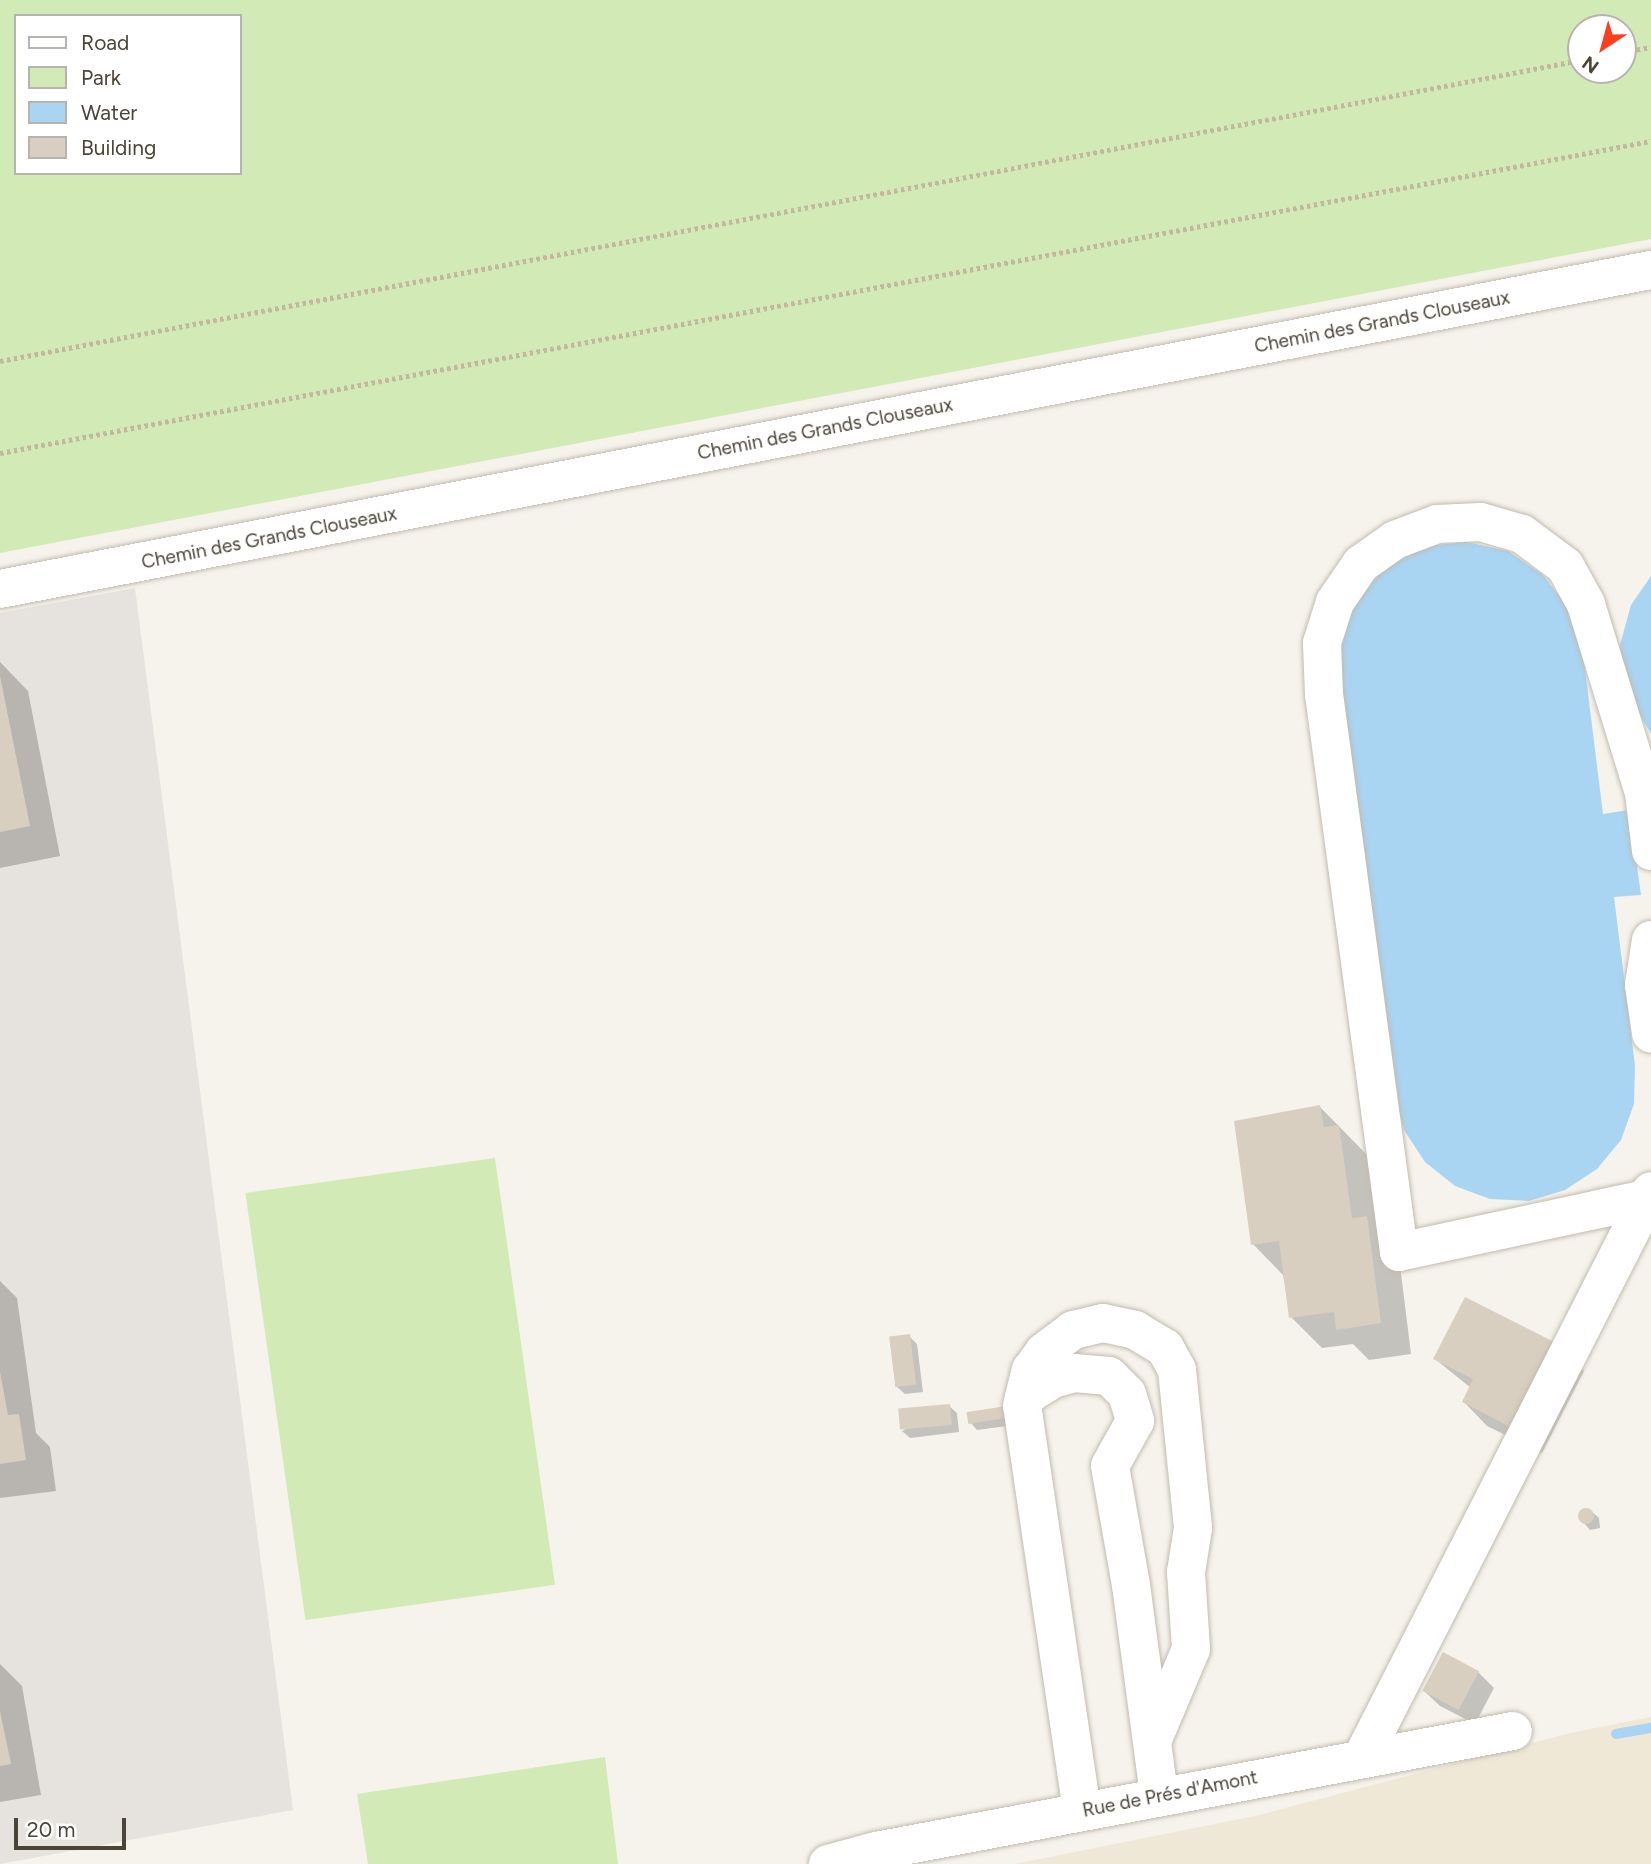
<!DOCTYPE html>
<meta charset="utf-8">
<style>
body{margin:0}
#map{position:relative;width:1651px;height:1864px;overflow:hidden;background:#f6f3ec;font-family:Figtree,sans-serif}
div>[style]{position:absolute}
[style*='--x']{left:calc(var(--x)*1px);top:calc(var(--y)*1px);width:calc(var(--w)*1px);rotate:calc(var(--a)*1deg)}
.industrial>*{inset:0;background:#e6e2dd}
.education>*{inset:0;background:#efe8d6}
.green>*{inset:0;background:#d2eab5;transform-origin:0 0}
.water>*{inset:0;background:#a9d4f2}
.shadow>*{inset:0;background:#0003}
.stream>*{height:10px;margin:-5px;padding:0 5px;transform-origin:5px;border-radius:5px;background:#a9d4f2}
.building>*{inset:0;background:#d8cfc1;transform-origin:0 0}
.round{border-radius:50%}
.path>*{height:4.5px;margin-top:-2.25px;transform-origin:0;background:repeating-linear-gradient(90deg,#c4b79f 0 3.5px,transparent 0 7px)}
.roads{filter:drop-shadow(0 0 2px #c2bbae) drop-shadow(0 0 2px #c2bbae)}
.minor>*{height:38px;margin:-19px;padding:0 19px;transform-origin:19px;border-radius:19px;background:#fff}
span{translate:-50% -50%;white-space:nowrap;text-align:center;line-height:1.15;-webkit-text-stroke:5px #fff;paint-order:stroke}
.street-label{font-size:19px;color:#4b4439}
.legend{position:absolute;left:14px;top:14px;width:228px;height:161px;box-sizing:border-box;background:#fff;border:2px solid #b7b4b0;margin:0;padding:9px 12px;list-style:none;font-size:21px;color:#4b4439}
.legend li{display:flex;align-items:center;gap:14px;height:35px}
.legend b{width:35px;border:2px solid #b7b4b0}
.north{position:absolute;left:1567px;top:14px;width:70px;height:70px;box-sizing:border-box;background:#fff;border:2px solid #b7b4b0;border-radius:50%;rotate:216deg;font-size:19px;font-weight:700;line-height:28px;text-align:center;color:#4b4439}
.north::after{content:'';display:block;margin:auto;width:24px;height:32px;background:#fc3f1d;clip-path:polygon(50% 0,100% 100%,50% 72%,0 100%)}
.scale{position:absolute;left:14px;top:1818px;width:112px;height:32px;box-sizing:border-box;border:4px solid #4b4439;border-top:0;padding-left:9px;font-size:21px;line-height:24px;white-space:nowrap;color:#4b4439;-webkit-text-stroke:5px #fff;paint-order:stroke}
</style>
<div id="map">
<div class="industrial">
<div style="clip-path:polygon(135px 588px,293px 1810px,0 1864px,0 613px)"></div>
</div>
<div class="education">
<div style="clip-path:polygon(1651px 1717px,1651px 1864px,1015px 1864px,1255px 1816px,1570px 1733px)"></div>
</div>
<div class="green">
<div style="clip-path:polygon(evenodd,0 0,1651px 0,1651px 239px,0 553px,0 0,16px 16px,240px 16px,240px 173px,16px 173px,16px 16px,0 0,1581px 28px,1623px 28px,1623px 70px,1581px 70px,1581px 28px)"></div>
<div style="left:495px;top:1158px;width:431px;height:252px;rotate:82deg"></div>
<div style="clip-path:polygon(605px 1757px,618px 1864px,368px 1864px,357px 1794px)"></div>
</div>
<div class="water">
<div style="clip-path:polygon(1467px 542px,1508px 551px,1543px 575px,1569px 609px,1582px 645px,1603px 814px,1629px 810px,1641px 895px,1614px 897px,1635px 1066px,1634px 1104px,1621px 1140px,1597px 1169px,1565px 1190px,1529px 1201px,1490px 1199px,1455px 1186px,1425px 1162px,1404px 1130px,1394px 1093px,1340px 687px,1342px 634px,1359px 595px,1387px 565px,1425px 546px)"></div>
<div style="clip-path:polygon(1651px 576px,1651px 734px,1624px 687px,1620px 645px,1631px 605px)"></div>
</div>
<div class="shadow">
<div style="clip-path:polygon(0 662px,28px 691px,60px 856px,0 868px)"></div>
<div style="clip-path:polygon(1320px 1107px,1370px 1158px,1398px 1249px,1411px 1354px,1369px 1360px,1353px 1344px,1322px 1348px,1291px 1317px,1283px 1275px,1253px 1244px)"></div>
<div style="clip-path:polygon(0 1281px,17px 1298px,36px 1433px,50px 1447px,56px 1491px,0 1498px)"></div>
<div style="clip-path:polygon(909px 1336px,917px 1344px,923px 1392px,905px 1394px,897px 1387px)"></div>
<div style="clip-path:polygon(1561px 1348px,1584px 1371px,1542px 1453px,1487px 1426px,1464px 1402px,1471px 1388px,1435px 1359px)"></div>
<div style="clip-path:polygon(949px 1406px,957px 1413px,959px 1432px,910px 1438px,902px 1431px)"></div>
<div style="clip-path:polygon(1006px 1408px,1014px 1425px,977px 1430px,970px 1422px)"></div>
<div style="clip-path:polygon(1591px 1511px,1599px 1518px,1600px 1528px,1590px 1530px,1583px 1522px,1582px 1512px)"></div>
<div style="clip-path:polygon(0 1664px,22px 1686px,41px 1795px,0 1802px)"></div>
<div style="clip-path:polygon(1478px 1672px,1494px 1688px,1475px 1724px,1440px 1706px,1424px 1691px)"></div>
</div>
<div class="stream">
<div style="--x:1616;--y:1734;--w:36;--a:-10"></div>
</div>
<div class="building">
<div style="clip-path:polygon(0 676px,30px 826px,0 832px)"></div>
<div style="clip-path:polygon(1320px 1105px,1324px 1127px,1339px 1125px,1352px 1218px,1367px 1216px,1381px 1323px,1336px 1330px,1334px 1312px,1289px 1318px,1279px 1241px,1251px 1245px,1234px 1121px)"></div>
<div style="clip-path:polygon(1465px 1297px,1562px 1346px,1518px 1431px,1462px 1402px,1473px 1379px,1433px 1359px)"></div>
<div style="left:910px;top:1334px;width:51px;height:21px;rotate:83deg"></div>
<div style="clip-path:polygon(0 1372px,8px 1415px,19px 1414px,26px 1460px,0 1464px)"></div>
<div style="left:950px;top:1404px;width:21px;height:52px;rotate:85deg"></div>
<div style="left:1006px;top:1406px;width:12px;height:40px;rotate:81deg"></div>
<div class="round" style="left:1578px;top:1508px;width:16px;height:16px"></div>
<div style="left:1443px;top:1652px;width:41px;height:44px;rotate:28deg"></div>
<div style="clip-path:polygon(0 1711px,11px 1764px,0 1766px)"></div>
</div>
<div class="path">
<div style="--x:1623;--y:52;--w:28;--a:-10"></div>
<div style="--x:0;--y:361;--w:1609;--a:-10.78"></div>
<div style="--x:0;--y:453;--w:1680;--a:-10.7"></div>
</div>
<div class="roads">
<div class="minor">
<div style="--x:0;--y:589;--w:1682;--a:-10.94"></div>
<div style="--x:1651;--y:851;--w:58;--a:-96.9"></div>
<div style="--x:1644;--y:793;--w:198;--a:-107.1"></div>
<div style="--x:1586;--y:604;--w:43;--a:-118.9"></div>
<div style="--x:1565;--y:566;--w:54;--a:-143.3"></div>
<div style="--x:1522;--y:534;--w:43;--a:-163.7"></div>
<div style="--x:1481;--y:522;--w:44;--a:177.4"></div>
<div style="--x:1437;--y:524;--w:45;--a:159.1"></div>
<div style="--x:1395;--y:540;--w:42;--a:144.8"></div>
<div style="--x:1361;--y:564;--w:46;--a:124.4"></div>
<div style="--x:1335;--y:602;--w:43;--a:107.6"></div>
<div style="--x:1322;--y:643;--w:51;--a:87.8"></div>
<div style="--x:1324;--y:694;--w:563;--a:82.34"></div>
<div style="--x:1399;--y:1252;--w:258;--a:-12.1"></div>
<div style="--x:1651;--y:940;--w:46;--a:98.8"></div>
<div style="--x:1644;--y:985;--w:49;--a:81.7"></div>
<div style="--x:1023;--y:1401;--w:32;--a:-76"></div>
<div style="--x:1031;--y:1370;--w:22;--a:-54"></div>
<div style="--x:1044;--y:1352;--w:36;--a:-37"></div>
<div style="--x:1073;--y:1330;--w:31;--a:-13"></div>
<div style="--x:1103;--y:1323;--w:33;--a:12"></div>
<div style="--x:1135;--y:1330;--w:35;--a:31"></div>
<div style="--x:1165;--y:1348;--w:25;--a:61"></div>
<div style="--x:1177;--y:1370;--w:159;--a:84.2"></div>
<div style="--x:1193;--y:1528;--w:45;--a:99"></div>
<div style="--x:1186;--y:1572;--w:77;--a:86.3"></div>
<div style="--x:1191;--y:1649;--w:98;--a:112.9"></div>
<div style="--x:1362;--y:1758;--w:636;--a:-62.99"></div>
<div style="--x:1082;--y:1811;--w:409;--a:-98.4"></div>
<div style="--x:1022;--y:1406;--w:14;--a:-60"></div>
<div style="--x:1029;--y:1394;--w:28;--a:-32"></div>
<div style="--x:1053;--y:1379;--w:22;--a:-16"></div>
<div style="--x:1074;--y:1373;--w:35;--a:5"></div>
<div style="--x:1109;--y:1376;--w:25;--a:45"></div>
<div style="--x:1127;--y:1394;--w:28;--a:73"></div>
<div style="--x:1135;--y:1421;--w:51;--a:119.1"></div>
<div style="--x:1110;--y:1466;--w:121;--a:80"></div>
<div style="--x:1131;--y:1585;--w:213;--a:82.4"></div>
<div style="--x:828;--y:1864;--w:50;--a:-15.2"></div>
<div style="--x:876;--y:1851;--w:648;--a:-10.67"></div>
</div>
</div>
<div class="street-label">
<span style="left:1382px;top:322px;rotate:-11deg">Chemin des Grands Clouseaux</span>
<span style="left:825px;top:429px;rotate:-11deg">Chemin des Grands Clouseaux</span>
<span style="left:269px;top:538px;rotate:-11deg">Chemin des Grands Clouseaux</span>
<span style="left:1170px;top:1794px;rotate:-11deg">Rue de Prés d'Amont</span>
</div>
<ul class="legend">
<li><b style="height:9px;background:#fff"></b>Road</li>
<li><b style="height:19px;background:#d2eab5"></b>Park</li>
<li><b style="height:19px;background:#a9d4f2"></b>Water</li>
<li><b style="height:19px;background:#d8cfc1"></b>Building</li>
</ul>
<div class="north">N</div>
<div class="scale">20 m</div>
</div>
